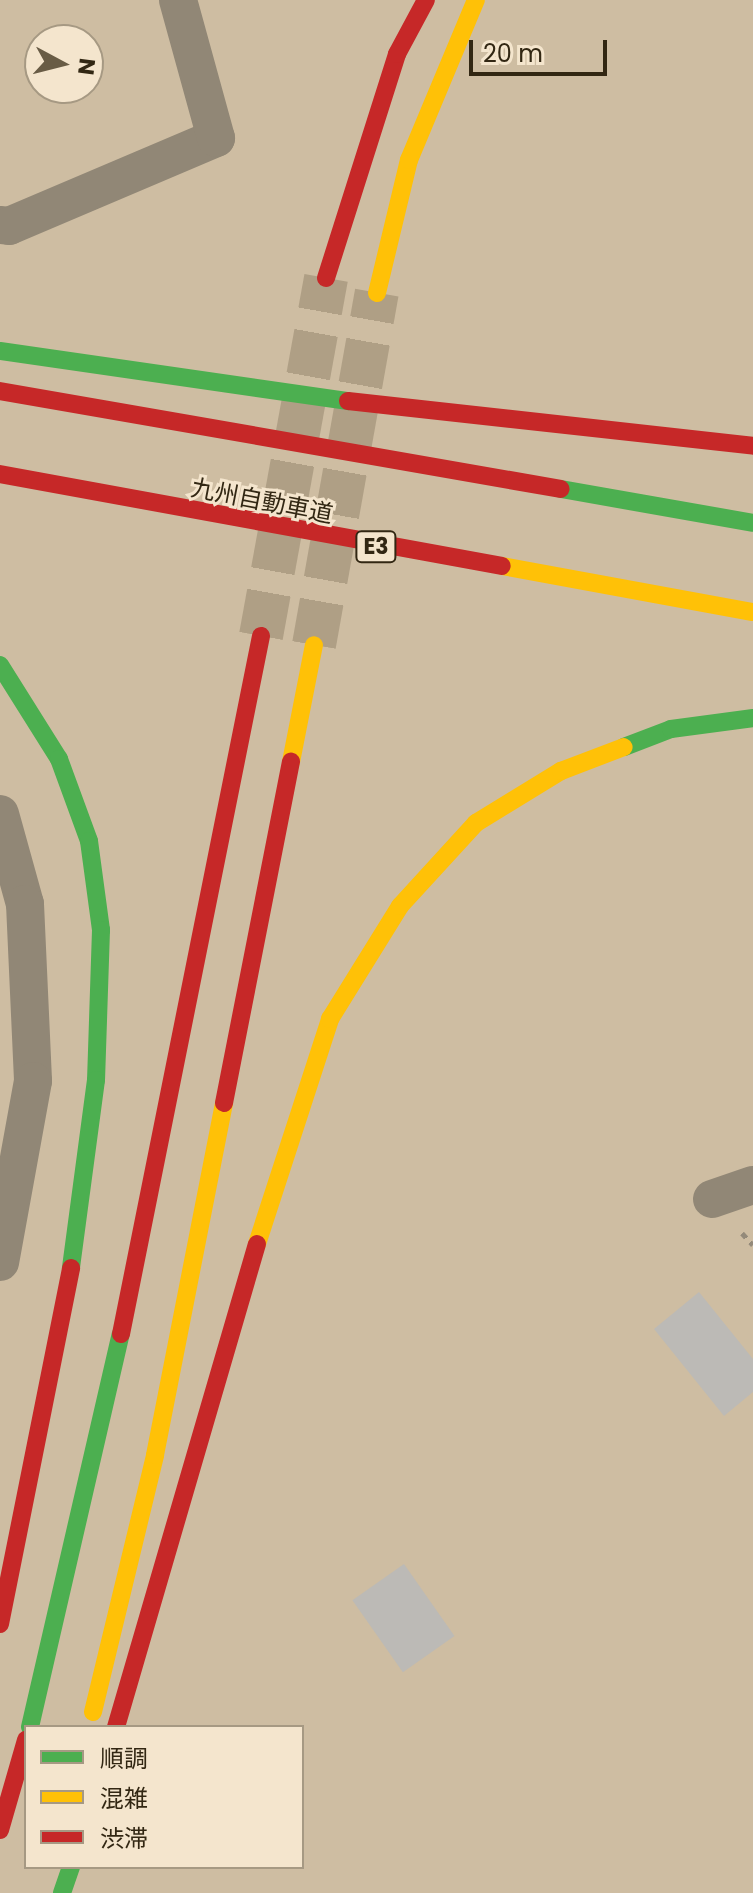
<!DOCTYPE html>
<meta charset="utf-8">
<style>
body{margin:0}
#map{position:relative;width:753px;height:1893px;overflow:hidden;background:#cebda2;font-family:Poppins,"Noto Sans JP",sans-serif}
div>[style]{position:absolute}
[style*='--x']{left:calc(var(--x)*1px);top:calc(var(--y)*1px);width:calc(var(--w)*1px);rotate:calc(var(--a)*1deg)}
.building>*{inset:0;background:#bcbab6;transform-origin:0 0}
.highway-tunnel>*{height:44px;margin-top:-22px;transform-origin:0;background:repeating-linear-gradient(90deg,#af9f85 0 44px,transparent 0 66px)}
.path>*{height:5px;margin-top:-2.5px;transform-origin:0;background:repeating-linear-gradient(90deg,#948a7a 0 6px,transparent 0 12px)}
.street>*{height:38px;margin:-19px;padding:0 19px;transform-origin:19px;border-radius:19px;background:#918776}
.fast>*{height:18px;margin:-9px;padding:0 9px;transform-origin:9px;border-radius:9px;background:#4caf50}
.slow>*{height:18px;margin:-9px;padding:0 9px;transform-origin:9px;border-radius:9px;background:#ffc107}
.jam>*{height:18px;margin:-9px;padding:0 9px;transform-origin:9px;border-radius:9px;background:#c62828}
span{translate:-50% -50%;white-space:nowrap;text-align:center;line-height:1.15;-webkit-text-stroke:6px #f4e5cd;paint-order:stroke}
.shield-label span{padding:2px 6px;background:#f4e5cd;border:2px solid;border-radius:6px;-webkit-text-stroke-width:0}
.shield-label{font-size:22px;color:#322713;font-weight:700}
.street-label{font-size:24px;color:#322713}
.legend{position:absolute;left:24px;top:1725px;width:280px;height:144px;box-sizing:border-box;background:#f4e5cd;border:2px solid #a69983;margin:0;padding:10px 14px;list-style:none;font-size:24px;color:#322713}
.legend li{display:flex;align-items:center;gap:16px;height:40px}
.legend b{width:40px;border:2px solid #a69983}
.north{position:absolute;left:24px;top:24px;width:80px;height:80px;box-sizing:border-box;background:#f4e5cd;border:2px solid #a69983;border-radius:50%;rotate:97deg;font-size:22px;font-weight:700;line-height:32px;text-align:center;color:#322713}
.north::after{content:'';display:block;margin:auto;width:28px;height:36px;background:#695c45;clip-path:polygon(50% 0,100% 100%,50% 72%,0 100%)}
.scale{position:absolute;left:469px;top:40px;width:138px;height:36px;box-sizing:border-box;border:4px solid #322713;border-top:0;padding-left:10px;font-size:24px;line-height:28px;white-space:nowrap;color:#322713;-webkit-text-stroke:6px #f4e5cd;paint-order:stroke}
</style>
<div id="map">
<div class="building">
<div style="clip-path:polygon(699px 1292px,753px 1359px,753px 1392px,724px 1416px,654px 1329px)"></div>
<div style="left:404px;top:1564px;width:88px;height:63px;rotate:55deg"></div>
</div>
<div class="highway-tunnel">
<div style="--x:261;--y:636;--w:364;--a:-79.7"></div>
<div style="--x:314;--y:645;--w:358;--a:-79.9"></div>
</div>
<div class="path">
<div style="--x:742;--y:1233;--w:16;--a:47"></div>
</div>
<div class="street">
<div style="--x:0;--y:225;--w:9;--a:6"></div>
<div style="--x:9;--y:226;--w:225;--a:-23"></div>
<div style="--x:216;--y:138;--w:143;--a:-105.4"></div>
<div style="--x:0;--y:814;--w:93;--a:74.5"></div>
<div style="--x:25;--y:904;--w:177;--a:87.4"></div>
<div style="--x:33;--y:1081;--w:184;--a:100.3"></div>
<div style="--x:712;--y:1199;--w:43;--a:-18.9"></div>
</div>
<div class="fast">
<div style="--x:0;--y:351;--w:352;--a:8.2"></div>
<div style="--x:561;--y:489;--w:195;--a:10"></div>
<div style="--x:0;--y:665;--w:111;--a:57.9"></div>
<div style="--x:59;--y:759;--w:87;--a:69.9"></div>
<div style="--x:89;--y:841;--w:90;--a:82.3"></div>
<div style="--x:101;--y:930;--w:150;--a:91.9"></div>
<div style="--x:96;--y:1080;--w:190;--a:97.6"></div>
<div style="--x:624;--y:747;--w:50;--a:-21"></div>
<div style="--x:671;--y:729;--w:83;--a:-7.6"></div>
<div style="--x:30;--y:1727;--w:403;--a:-77"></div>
<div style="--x:62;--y:1893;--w:28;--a:-71"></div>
</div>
<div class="slow">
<div style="--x:377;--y:293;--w:137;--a:-76.5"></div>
<div style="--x:409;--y:160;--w:173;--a:-67.3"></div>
<div style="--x:502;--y:566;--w:255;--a:10.4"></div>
<div style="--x:291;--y:762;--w:119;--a:-78.9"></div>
<div style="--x:257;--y:1244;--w:237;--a:-72"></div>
<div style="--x:330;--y:1019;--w:133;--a:-58.2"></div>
<div style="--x:400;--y:906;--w:113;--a:-47.5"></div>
<div style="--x:476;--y:823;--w:100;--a:-31.5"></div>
<div style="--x:561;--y:771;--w:67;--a:-20.9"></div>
<div style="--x:93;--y:1712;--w:264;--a:-76.4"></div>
<div style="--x:155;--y:1455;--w:359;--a:-78.9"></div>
</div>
<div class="jam">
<div style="--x:326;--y:278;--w:235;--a:-72.4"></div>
<div style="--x:397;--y:54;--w:61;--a:-61.8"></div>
<div style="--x:0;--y:391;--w:569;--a:9.91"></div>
<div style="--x:348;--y:401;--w:407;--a:6.3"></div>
<div style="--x:0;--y:474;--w:510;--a:10.39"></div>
<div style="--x:224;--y:1103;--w:348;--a:-78.9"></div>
<div style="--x:121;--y:1334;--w:712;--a:-78.66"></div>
<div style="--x:0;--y:1624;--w:363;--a:-78.7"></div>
<div style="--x:116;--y:1727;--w:503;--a:-73.73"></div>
<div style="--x:0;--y:1830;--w:94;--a:-73.9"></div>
</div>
<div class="shield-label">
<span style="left:376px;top:547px">E3</span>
</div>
<div class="street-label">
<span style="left:262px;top:501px;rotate:11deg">九州自動車道</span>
</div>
<ul class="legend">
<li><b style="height:10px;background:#4caf50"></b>順調</li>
<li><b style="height:10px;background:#ffc107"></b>混雑</li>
<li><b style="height:10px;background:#c62828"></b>渋滞</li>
</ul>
<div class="north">N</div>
<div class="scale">20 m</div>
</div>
